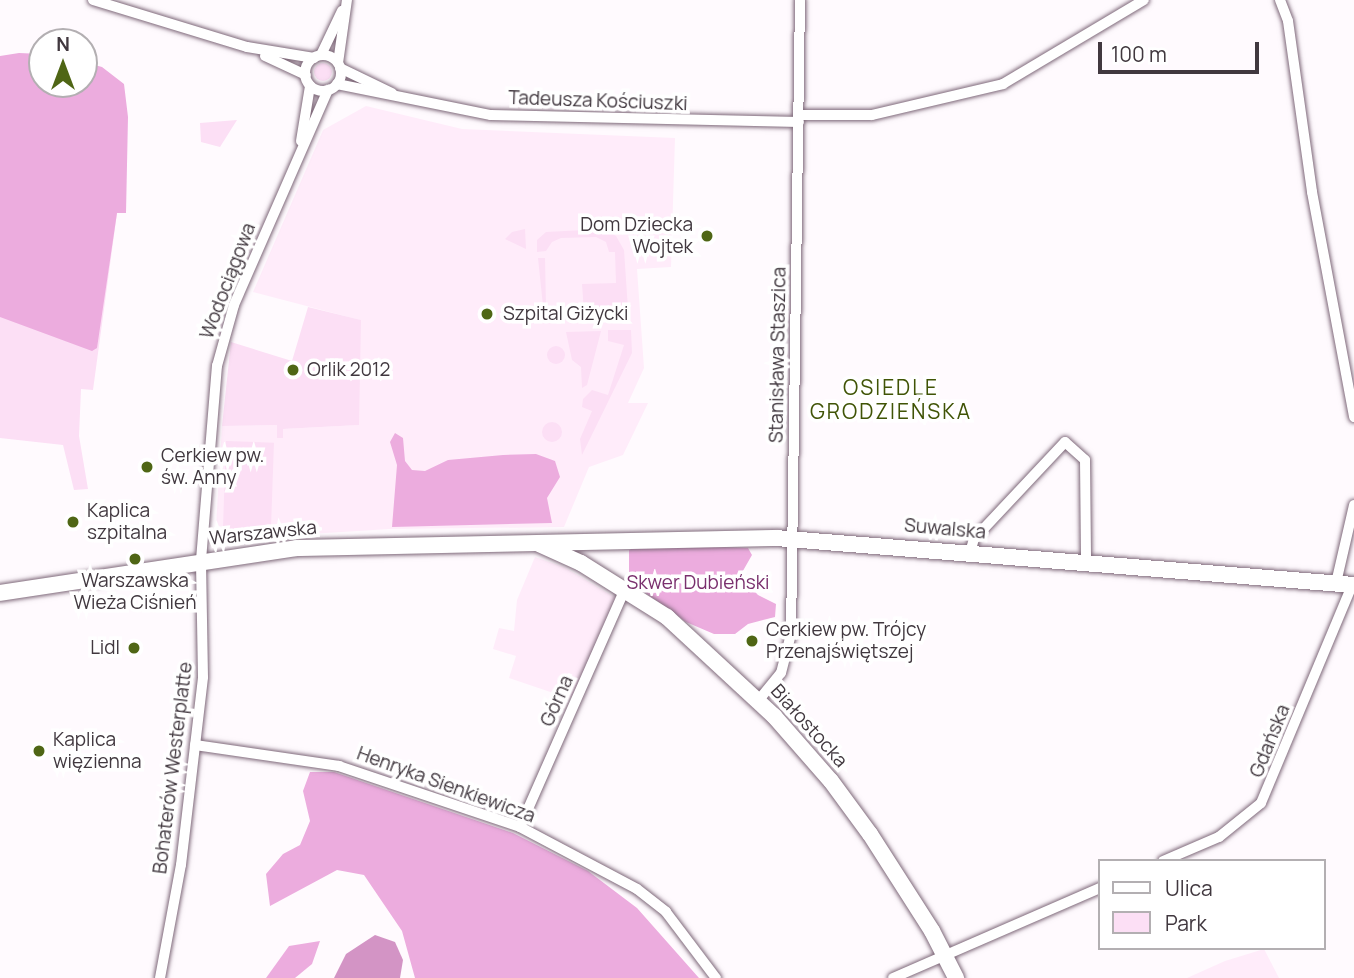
<!DOCTYPE html>
<meta charset="utf-8">
<style>
body{margin:0}
#map{position:relative;width:1354px;height:978px;overflow:hidden;background:#fffafe;font-family:Manrope,sans-serif}
div>[style]{position:absolute}
[style*='--x']{left:calc(var(--x)*1px);top:calc(var(--y)*1px);width:calc(var(--w)*1px);rotate:calc(var(--a)*1deg)}
.built>*{inset:0;background:#ffecfa}
.green>*{inset:0;background:#fcdff5;transform-origin:0 0}
.round{border-radius:50%}
.forest>*{inset:0;background:#ecacde}
.water>*{inset:0;background:#d394c5}
.roads{filter:drop-shadow(0 0 2px #7f697a) drop-shadow(0 0 2px #7f697a)}
.street>*{height:10px;margin:-5px;padding:0 5px;transform-origin:5px;border-radius:5px;background:#fff}
.street>.ring{margin:-5px;padding:0;box-sizing:content-box;background:none;border:10px solid #fff;border-radius:50%}
.secondary>*{height:16px;margin:-8px;padding:0 8px;transform-origin:8px;border-radius:8px;background:#fff}
.dots>*{width:19px;height:19px;translate:-50% -50%;box-sizing:border-box;border:4px solid #fff;border-radius:50%}
span{translate:-50% -50%;white-space:nowrap;text-align:center;line-height:1.15;-webkit-text-stroke:7px #fff;paint-order:stroke}
.street-label{font-size:19px;color:#41383f}
.poi-label{font-size:19px;color:#41383f}
.right{translate:-100% -50%;text-align:right}
.left{translate:0 -50%;text-align:left}
.park-label{font-size:19px;color:#7a306e}
.neighbourhood-label{font-size:21px;color:#405406;letter-spacing:2px}
.legend{position:absolute;left:1098px;top:859px;width:228px;height:91px;box-sizing:border-box;background:#fff;border:2px solid #b3afb2;margin:0;padding:9px 12px;list-style:none;font-size:21px;color:#41383f}
.legend li{display:flex;align-items:center;gap:14px;height:35px}
.legend b{width:35px;border:2px solid #b3afb2}
.north{position:absolute;left:28px;top:28px;width:70px;height:70px;box-sizing:border-box;background:#fff;border:2px solid #b3afb2;border-radius:50%;rotate:0deg;font-size:19px;font-weight:700;line-height:28px;text-align:center;color:#41383f}
.north::after{content:'';display:block;margin:auto;width:24px;height:32px;background:#4f6615;clip-path:polygon(50% 0,100% 100%,50% 72%,0 100%)}
.scale{position:absolute;left:1098px;top:42px;width:161px;height:32px;box-sizing:border-box;border:4px solid #41383f;border-top:0;padding-left:9px;font-size:21px;line-height:24px;white-space:nowrap;color:#41383f;-webkit-text-stroke:5px #fff;paint-order:stroke}
</style>
<div id="map">
<div class="built">
<div style="clip-path:polygon(366px 106px,462px 129px,675px 138px,671px 267px,637px 269px,644px 368px,628px 403px,648px 403px,623px 455px,589px 467px,564px 527px,389px 529px,229px 539px,216px 526px,222px 426px,277px 425px,283px 438px,283px 429px,358px 425px,360px 320px,253px 292px,323px 130px)"></div>
<div style="clip-path:polygon(535px 557px,564px 567px,616px 598px,574px 695px,568px 698px,509px 678px,516px 656px,493px 649px,499px 628px,514px 631px,517px 600px)"></div>
<div style="clip-path:polygon(1264px 949px,1279px 978px,1187px 978px,1225px 961px)"></div>
</div>
<div class="green">
<div class="round" style="left:314px;top:63px;width:18px;height:18px"></div>
<div style="clip-path:polygon(0 63px,42px 84px,84px 84px,118px 206px,93px 390px,81px 389px,79px 436px,88px 489px,74px 490px,63px 445px,0 438px)"></div>
<div style="clip-path:polygon(237px 120px,220px 147px,201px 142px,200px 123px)"></div>
<div style="clip-path:polygon(525px 229px,526px 249px,505px 239px,512px 232px)"></div>
<div style="clip-path:polygon(603px 229px,616px 236px,624px 250px,628px 309px,623px 315px,589px 316px,584px 312px,582px 284px,616px 283px,615px 252px,609px 252px,606px 242px,596px 237px,561px 238px,552px 242px,546px 251px,537px 252px,537px 240px,546px 232px)"></div>
<div style="clip-path:polygon(538px 258px,545px 258px,546px 306px,543px 306px)"></div>
<div style="clip-path:polygon(308px 307px,361px 320px,359px 425px,283px 429px,283px 438px,277px 438px,277px 425px,222px 426px,231px 342px,292px 361px)"></div>
<div style="clip-path:polygon(608px 330px,631px 330px,632px 353px,582px 455px,580px 439px,592px 411px,582px 407px,583px 399px,592px 390px,608px 395px,624px 345px,608px 341px)"></div>
<div style="clip-path:polygon(601px 331px,587px 385px,582px 388px,581px 367px,572px 360px,566px 332px)"></div>
<div class="round" style="left:547px;top:346px;width:18px;height:18px"></div>
<div class="round" style="left:542px;top:422px;width:20px;height:20px"></div>
<div style="left:226px;top:441px;width:48px;height:91px;rotate:2deg"></div>
</div>
<div class="forest">
<div style="clip-path:polygon(19px 53px,42px 54px,42px 84px,84px 84px,84px 62px,102px 67px,124px 84px,128px 117px,126px 213px,117px 213px,97px 348px,92px 351px,0 317px,0 56px)"></div>
<div style="clip-path:polygon(395px 433px,403px 438px,405px 461px,412px 470px,425px 471px,448px 460px,503px 455px,536px 454px,555px 461px,560px 477px,547px 498px,552px 523px,392px 527px,397px 465px,390px 442px)"></div>
<div style="clip-path:polygon(641px 545px,748px 548px,752px 555px,740px 576px,758px 595px,776px 604px,775px 617px,748px 624px,735px 634px,714px 634px,686px 622px,629px 581px,629px 550px)"></div>
<div style="clip-path:polygon(310px 772px,334px 772px,513px 833px,588px 871px,637px 908px,699px 978px,415px 978px,402px 931px,364px 875px,337px 870px,270px 906px,266px 874px,283px 854px,300px 845px,310px 821px,303px 791px)"></div>
<div style="clip-path:polygon(320px 941px,312px 964px,295px 978px,266px 978px,289px 946px)"></div>
</div>
<div class="water">
<div style="clip-path:polygon(375px 935px,395px 942px,403px 960px,400px 978px,334px 978px,346px 954px)"></div>
</div>
<div class="roads">
<div class="street">
<div style="--x:93;--y:0;--w:161;--a:17"></div>
<div style="--x:247;--y:47;--w:68;--a:9.3"></div>
<div style="--x:1280;--y:0;--w:22;--a:69"></div>
<div style="--x:1288;--y:21;--w:173;--a:82"></div>
<div style="--x:1312;--y:192;--w:229;--a:79.4"></div>
<div style="--x:321;--y:55;--w:49;--a:-64.5"></div>
<div class="ring" style="left:305px;top:55px;width:26px;height:26px"></div>
<div style="--x:265;--y:56;--w:45;--a:24.9"></div>
<div style="--x:338;--y:63;--w:64;--a:-81.9"></div>
<div style="--x:340;--y:68;--w:58;--a:25.7"></div>
<div style="--x:337;--y:84;--w:157;--a:11.4"></div>
<div style="--x:491;--y:115;--w:308;--a:1.3"></div>
<div style="--x:799;--y:115;--w:73;--a:0"></div>
<div style="--x:872;--y:115;--w:135;--a:-13.3"></div>
<div style="--x:1003;--y:84;--w:164;--a:-30.8"></div>
<div style="--x:301;--y:141;--w:56;--a:-80.7"></div>
<div style="--x:970;--y:552;--w:14;--a:-73"></div>
<div style="--x:974;--y:539;--w:133;--a:-46.8"></div>
<div style="--x:1065;--y:442;--w:27;--a:42"></div>
<div style="--x:1085;--y:460;--w:102;--a:89.4"></div>
<div style="--x:1336;--y:583;--w:80;--a:-77"></div>
<div style="--x:758;--y:701;--w:36;--a:-51"></div>
<div style="--x:781;--y:673;--w:40;--a:-75.6"></div>
<div style="--x:791;--y:634;--w:634;--a:-89.19"></div>
<div style="--x:195;--y:745;--w:146;--a:8.3"></div>
<div style="--x:339;--y:766;--w:191;--a:18.6"></div>
<div style="--x:520;--y:827;--w:132;--a:27.9"></div>
<div style="--x:637;--y:889;--w:37;--a:38"></div>
<div style="--x:666;--y:912;--w:83;--a:52.9"></div>
<div style="--x:520;--y:827;--w:260;--a:-66.2"></div>
<div style="--x:1163;--y:861;--w:61;--a:-23.2"></div>
<div style="--x:1219;--y:837;--w:54;--a:-39"></div>
<div style="--x:1261;--y:803;--w:236;--a:-67.3"></div>
<div style="--x:160;--y:978;--w:115;--a:-79.5"></div>
<div style="--x:181;--y:865;--w:189;--a:-83.3"></div>
<div style="--x:203;--y:677;--w:117;--a:-91"></div>
<div style="--x:201;--y:560;--w:195;--a:-85.3"></div>
<div style="--x:217;--y:366;--w:63;--a:-74.4"></div>
<div style="--x:234;--y:305;--w:235;--a:-66.4"></div>
<div style="--x:893;--y:978;--w:226;--a:-23.5"></div>
</div>
<div class="secondary">
<div style="--x:539;--y:544;--w:46;--a:24.3"></div>
<div style="--x:581;--y:563;--w:102;--a:32.1"></div>
<div style="--x:667;--y:617;--w:146;--a:42.8"></div>
<div style="--x:774;--y:716;--w:86;--a:48.8"></div>
<div style="--x:831;--y:781;--w:66;--a:53.7"></div>
<div style="--x:870;--y:834;--w:115;--a:57.4"></div>
<div style="--x:932;--y:931;--w:53;--a:62.9"></div>
<div style="--x:0;--y:593;--w:300;--a:-8.6"></div>
<div style="--x:297;--y:548;--w:479;--a:-1.2"></div>
<div style="--x:776;--y:538;--w:580;--a:4.65"></div>
</div>
</div>
<div class="dots">
<div style="left:707px;top:236px;background:#4f6615"></div>
<div style="left:487px;top:314px;background:#4f6615"></div>
<div style="left:293px;top:370px;background:#4f6615"></div>
<div style="left:147px;top:467px;background:#4f6615"></div>
<div style="left:73px;top:522px;background:#4f6615"></div>
<div style="left:135px;top:559px;background:#4f6615"></div>
<div style="left:752px;top:641px;background:#4f6615"></div>
<div style="left:134px;top:648px;background:#4f6615"></div>
<div style="left:39px;top:751px;background:#4f6615"></div>
</div>
<div class="street-label">
<span style="left:598px;top:101px;rotate:2deg">Tadeusza Kościuszki</span>
<span style="left:228px;top:281px;rotate:-69deg">Wodociągowa</span>
<span style="left:778px;top:355px;rotate:-89deg">Stanisława Staszica</span>
<span style="left:945px;top:529px;rotate:5deg">Suwalska</span>
<span style="left:263px;top:533px;rotate:-6deg">Warszawska</span>
<span style="left:557px;top:701px;rotate:-66deg">Górna</span>
<span style="left:809px;top:726px;rotate:48deg">Białostocka</span>
<span style="left:1270px;top:741px;rotate:-68deg">Gdańska</span>
<span style="left:173px;top:768px;rotate:-83deg">Bohaterów Westerplatte</span>
<span style="left:446px;top:785px;rotate:20deg">Henryka Sienkiewicza</span>
</div>
<div class="poi-label">
<span class="right" style="left:693px;top:236px">Dom Dziecka<br>Wojtek</span>
<span class="left" style="left:503px;top:314px">Szpital Giżycki</span>
<span class="left" style="left:307px;top:370px">Orlik 2012</span>
<span class="left" style="left:161px;top:467px">Cerkiew pw.<br>św. Anny</span>
<span class="left" style="left:87px;top:522px">Kaplica<br>szpitalna</span>
<span style="left:135px;top:592px">Warszawska<br>Wieża Ciśnień</span>
<span class="left" style="left:766px;top:641px">Cerkiew pw. Trójcy<br>Przenajświętszej</span>
<span class="right" style="left:120px;top:648px">Lidl</span>
<span class="left" style="left:53px;top:751px">Kaplica<br>więzienna</span>
</div>
<div class="park-label">
<span style="left:698px;top:583px">Skwer Dubieński</span>
</div>
<div class="neighbourhood-label">
<span style="left:891px;top:399px">OSIEDLE<br>GRODZIEŃSKA</span>
</div>
<ul class="legend">
<li><b style="height:9px;background:#fff"></b>Ulica</li>
<li><b style="height:19px;background:#fcdff5"></b>Park</li>
</ul>
<div class="north">N</div>
<div class="scale">100 m</div>
</div>
